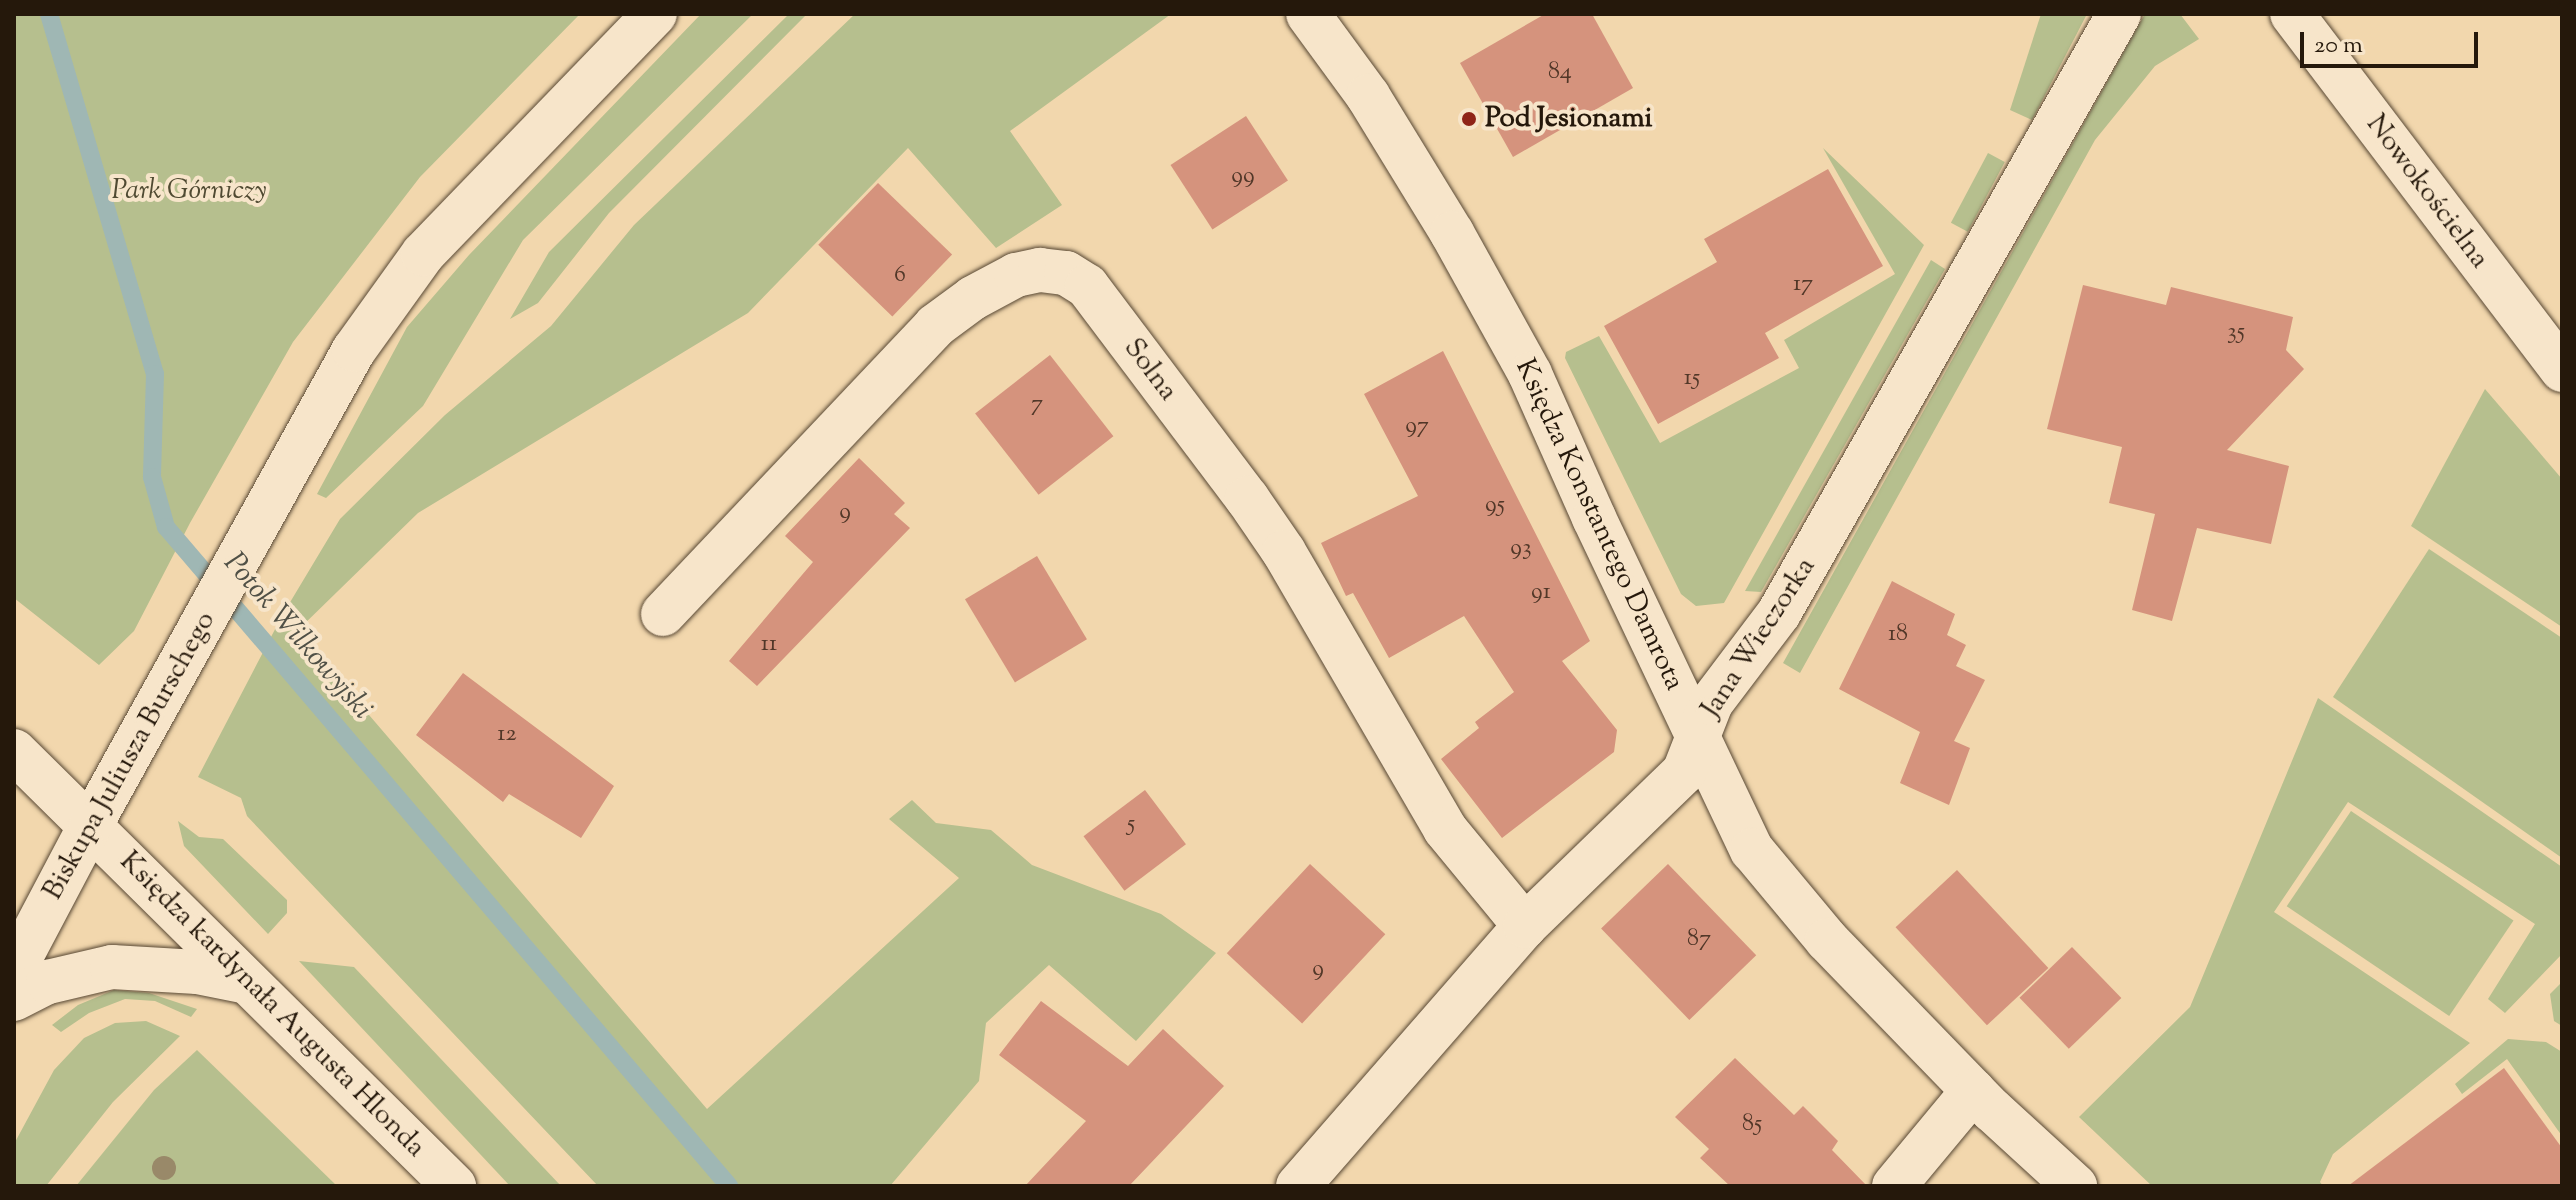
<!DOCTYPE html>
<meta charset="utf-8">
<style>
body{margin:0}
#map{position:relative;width:2576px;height:1200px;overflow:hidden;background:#f2d7ad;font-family:"Sorts Mill Goudy",serif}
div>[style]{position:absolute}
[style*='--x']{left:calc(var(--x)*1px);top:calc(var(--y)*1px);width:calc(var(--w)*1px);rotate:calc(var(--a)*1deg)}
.green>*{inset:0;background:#b6bf8e;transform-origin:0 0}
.stream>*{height:18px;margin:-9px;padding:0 9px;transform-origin:9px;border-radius:9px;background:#9fb7b4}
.building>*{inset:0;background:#d5937d;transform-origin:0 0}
.roads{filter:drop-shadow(0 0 2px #584834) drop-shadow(0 0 2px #584834)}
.street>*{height:44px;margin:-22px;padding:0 22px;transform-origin:22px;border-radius:22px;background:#f7e5ca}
.secondary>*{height:44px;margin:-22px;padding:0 22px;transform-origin:22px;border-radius:22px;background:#f7e5ca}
.trees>*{width:24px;height:24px;margin:-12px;border-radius:50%;background:#998969}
.dots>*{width:22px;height:22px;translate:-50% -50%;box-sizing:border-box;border:4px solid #f7e5ca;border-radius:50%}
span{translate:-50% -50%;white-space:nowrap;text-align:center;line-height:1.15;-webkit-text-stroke:8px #f7e5ca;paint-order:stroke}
.number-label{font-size:24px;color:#513728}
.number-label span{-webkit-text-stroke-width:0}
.poi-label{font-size:28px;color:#25180b;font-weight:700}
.left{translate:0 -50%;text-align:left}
.park-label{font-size:28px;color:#504a32;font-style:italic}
.street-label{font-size:28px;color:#25180b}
.water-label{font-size:30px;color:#505046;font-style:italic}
.frame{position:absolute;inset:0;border:16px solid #25180b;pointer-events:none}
.scale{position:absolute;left:2300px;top:32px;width:178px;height:36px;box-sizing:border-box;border:4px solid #25180b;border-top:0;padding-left:10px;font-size:24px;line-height:28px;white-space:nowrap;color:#25180b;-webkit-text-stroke:6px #f7e5ca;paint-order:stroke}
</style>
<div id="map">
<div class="green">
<div style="clip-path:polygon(14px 14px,580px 14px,420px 177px,293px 342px,190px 523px,134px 631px,99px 665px,14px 598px)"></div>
<div style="clip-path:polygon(701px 14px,753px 14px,523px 240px,423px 406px,326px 498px,317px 494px,407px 327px,469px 255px)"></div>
<div style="clip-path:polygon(789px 14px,807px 14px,609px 213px,538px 303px,510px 319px,549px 252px)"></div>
<div style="clip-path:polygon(855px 14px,1171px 14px,1010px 131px,1062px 205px,996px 248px,908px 148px,748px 313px,418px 513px,297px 631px,707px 1109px,959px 878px,889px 819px,912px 800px,936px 823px,991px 830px,1032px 865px,1161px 914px,1216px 953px,1136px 1041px,1049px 965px,986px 1023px,979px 1081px,890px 1186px,598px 1186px,247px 816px,241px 798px,198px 777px,283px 614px,340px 519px,445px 415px,551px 326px,634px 225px)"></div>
<div style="clip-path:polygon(2041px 14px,2087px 14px,2032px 120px,2010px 110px)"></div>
<div style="clip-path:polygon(2145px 14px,2180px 14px,2199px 39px,2155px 66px,2095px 140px,1800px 673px,1783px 663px)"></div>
<div style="clip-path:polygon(1823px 148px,1924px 245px,1724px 603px,1696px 606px,1681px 594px,1565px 358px,1566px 352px,1599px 336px,1660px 443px,1799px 368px,1784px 340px,1895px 274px)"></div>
<div style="left:1988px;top:153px;width:19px;height:79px;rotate:28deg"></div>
<div style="clip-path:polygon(1931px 260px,1945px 269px,1761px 592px,1745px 591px)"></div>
<div style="clip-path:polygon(2485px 389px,2562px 479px,2562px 627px,2411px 526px)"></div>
<div style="clip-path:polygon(2429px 549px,2562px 638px,2562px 858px,2333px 697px)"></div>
<div style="clip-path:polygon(2318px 698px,2562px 867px,2562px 954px,2505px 1013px,2488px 999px,2535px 924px,2348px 802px,2274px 912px,2470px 1043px,2333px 1154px,2320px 1182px,2323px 1186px,2152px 1186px,2079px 1117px,2190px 1007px)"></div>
<div style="left:2351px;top:811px;width:196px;height:115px;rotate:34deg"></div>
<div style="clip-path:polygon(178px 821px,199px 837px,223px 839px,287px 900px,287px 913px,268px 934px,184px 846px)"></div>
<div style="clip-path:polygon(299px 961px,354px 967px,561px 1186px,510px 1186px)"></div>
<div style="clip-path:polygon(2562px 982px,2562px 1026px,2554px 1021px,2550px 994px)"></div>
<div style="clip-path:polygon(114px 990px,149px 993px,197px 1009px,191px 1017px,155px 1001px,125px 999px,89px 1013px,61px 1032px,52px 1025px,78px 1005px)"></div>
<div style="clip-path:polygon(146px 1021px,180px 1036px,113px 1102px,46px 1186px,14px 1186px,14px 1144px,54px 1070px,84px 1038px,115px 1023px)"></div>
<div style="clip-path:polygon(2508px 1039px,2546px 1042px,2562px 1052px,2562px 1136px,2507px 1059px,2462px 1094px,2455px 1084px)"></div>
<div style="clip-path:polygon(197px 1050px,337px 1186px,76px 1186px,154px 1090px)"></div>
</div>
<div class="stream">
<div style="--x:49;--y:14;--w:375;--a:73.6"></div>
<div style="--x:155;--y:374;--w:103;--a:91.7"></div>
<div style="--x:152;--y:477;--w:52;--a:74.4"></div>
<div style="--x:166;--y:527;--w:867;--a:49.49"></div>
</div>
<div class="building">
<div style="clip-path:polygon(1545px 14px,1592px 14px,1633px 88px,1513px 157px,1460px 63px)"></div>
<div style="left:1246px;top:116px;width:77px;height:90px;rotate:57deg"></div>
<div style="clip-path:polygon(1828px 169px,1883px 266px,1765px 333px,1779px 358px,1658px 424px,1604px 326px,1717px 262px,1704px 239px)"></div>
<div style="left:878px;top:183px;width:103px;height:86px;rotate:44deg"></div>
<div style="clip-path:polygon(2083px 285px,2166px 305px,2171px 287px,2293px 317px,2286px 350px,2304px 369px,2227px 450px,2289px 466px,2271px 544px,2197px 528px,2172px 621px,2132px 610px,2155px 514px,2109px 503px,2122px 447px,2047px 429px)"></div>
<div style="clip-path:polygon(1443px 351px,1590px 641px,1562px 661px,1617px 730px,1614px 752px,1502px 838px,1441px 759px,1479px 728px,1475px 722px,1514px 692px,1464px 616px,1389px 658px,1353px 593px,1346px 596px,1321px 543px,1418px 496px,1364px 394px)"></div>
<div style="left:1050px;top:355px;width:103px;height:95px;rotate:52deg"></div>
<div style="clip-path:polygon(859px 458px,905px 503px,894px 514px,910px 528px,757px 686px,729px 661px,813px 562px,785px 536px)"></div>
<div style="left:1037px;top:556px;width:97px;height:84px;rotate:59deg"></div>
<div style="clip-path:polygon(1892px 581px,1955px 614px,1947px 635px,1966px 645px,1956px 666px,1985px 680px,1954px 741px,1970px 748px,1949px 805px,1900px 783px,1920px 732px,1839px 689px)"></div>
<div style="clip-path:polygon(463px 673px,614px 786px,581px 838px,509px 794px,503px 802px,416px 735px)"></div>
<div style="left:1145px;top:790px;width:68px;height:77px;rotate:53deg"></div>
<div style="left:1310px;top:864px;width:103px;height:122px;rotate:43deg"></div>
<div style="left:1668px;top:864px;width:127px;height:93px;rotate:46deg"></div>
<div style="left:1957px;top:870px;width:134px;height:84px;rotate:47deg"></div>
<div style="left:2072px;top:947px;width:71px;height:73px;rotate:46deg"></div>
<div style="clip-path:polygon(1041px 1001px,1128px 1066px,1163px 1029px,1224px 1086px,1129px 1186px,1025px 1186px,1086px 1121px,999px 1055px)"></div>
<div style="clip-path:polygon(1735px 1058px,1794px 1115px,1803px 1106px,1838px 1141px,1832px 1150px,1867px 1186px,1730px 1186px,1700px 1158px,1709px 1149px,1675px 1117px)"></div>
<div style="clip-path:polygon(2504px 1068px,2562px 1148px,2562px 1186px,2348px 1186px)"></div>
</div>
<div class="roads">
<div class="street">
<div style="--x:1308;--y:14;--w:102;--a:53.8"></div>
<div style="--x:1368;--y:96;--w:161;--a:58.5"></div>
<div style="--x:1452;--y:233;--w:161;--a:61"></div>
<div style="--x:1530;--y:374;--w:158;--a:66"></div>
<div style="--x:1594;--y:518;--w:368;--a:64.6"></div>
<div style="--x:1752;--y:850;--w:117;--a:50.2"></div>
<div style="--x:1827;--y:940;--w:237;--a:45.9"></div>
<div style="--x:1992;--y:1110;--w:113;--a:42.5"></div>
<div style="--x:2292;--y:14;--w:447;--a:52.8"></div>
<div style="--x:663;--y:614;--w:396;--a:-46.6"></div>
<div style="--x:935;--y:326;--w:47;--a:-36.4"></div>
<div style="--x:973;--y:298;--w:49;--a:-28.1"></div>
<div style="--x:1016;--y:275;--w:25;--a:-12"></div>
<div style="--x:1040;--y:270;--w:26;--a:7"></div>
<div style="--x:1066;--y:273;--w:25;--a:32"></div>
<div style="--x:1087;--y:286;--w:266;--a:53"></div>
<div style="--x:1247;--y:498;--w:65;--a:55.6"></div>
<div style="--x:1284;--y:552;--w:320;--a:59.8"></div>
<div style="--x:1445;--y:829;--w:126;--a:50.5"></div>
<div style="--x:1298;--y:1186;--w:345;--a:-48.9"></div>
<div style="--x:1525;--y:926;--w:221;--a:-44.1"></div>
<div style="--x:1684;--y:772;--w:74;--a:-68.6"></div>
<div style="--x:1711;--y:703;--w:113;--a:-52.9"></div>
<div style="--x:1779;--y:613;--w:689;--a:-60.42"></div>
<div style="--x:1894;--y:1186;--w:124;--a:-50.3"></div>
</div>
<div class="secondary">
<div style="--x:14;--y:751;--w:619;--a:44.67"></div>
<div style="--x:14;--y:970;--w:165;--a:-62.2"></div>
<div style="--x:91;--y:824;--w:542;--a:-60.98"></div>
<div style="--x:354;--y:350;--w:118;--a:-54.3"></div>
<div style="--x:423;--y:254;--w:334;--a:-46"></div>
<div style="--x:14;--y:999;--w:38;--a:-27"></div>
<div style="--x:48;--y:982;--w:66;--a:-13.2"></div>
<div style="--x:112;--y:967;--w:85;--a:3.4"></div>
<div style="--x:197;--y:972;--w:51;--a:11.3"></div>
</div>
</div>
<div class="trees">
<div style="left:164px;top:1168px"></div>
</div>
<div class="dots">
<div style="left:1469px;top:119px;background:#8f2418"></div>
</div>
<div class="number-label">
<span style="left:1560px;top:73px">84</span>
<span style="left:1243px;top:177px">99</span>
<span style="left:900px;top:276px">6</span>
<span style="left:1803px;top:285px">17</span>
<span style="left:2236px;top:333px">35</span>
<span style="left:1692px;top:379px">15</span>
<span style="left:1037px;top:405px">7</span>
<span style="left:1417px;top:427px">97</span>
<span style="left:1495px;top:506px">95</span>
<span style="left:845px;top:513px">9</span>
<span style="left:1521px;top:549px">93</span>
<span style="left:1541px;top:593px">91</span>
<span style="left:1898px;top:635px">18</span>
<span style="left:769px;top:645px">11</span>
<span style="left:507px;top:735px">12</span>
<span style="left:1131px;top:825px">5</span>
<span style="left:1699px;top:940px">87</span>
<span style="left:1318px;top:970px">9</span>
<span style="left:1752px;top:1125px">85</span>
</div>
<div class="poi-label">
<span class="left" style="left:1485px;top:119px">Pod Jesionami</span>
</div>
<div class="park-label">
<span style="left:189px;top:191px">Park Górniczy</span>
</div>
<div class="street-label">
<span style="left:2427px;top:192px;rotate:53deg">Nowokościelna</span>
<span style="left:1150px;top:370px;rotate:53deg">Solna</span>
<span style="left:1599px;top:525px;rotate:65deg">Księdza Konstantego Damrota</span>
<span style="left:1759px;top:638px;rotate:-57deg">Jana Wieczorka</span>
<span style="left:130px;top:756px;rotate:-61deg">Biskupa Juliusza Burschego</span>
<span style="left:272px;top:1005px;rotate:45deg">Księdza kardynała Augusta Hlonda</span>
</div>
<div class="water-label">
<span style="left:297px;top:637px;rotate:49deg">Potok Wilkowyjski</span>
</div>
<div class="frame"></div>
<div class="scale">20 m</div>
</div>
